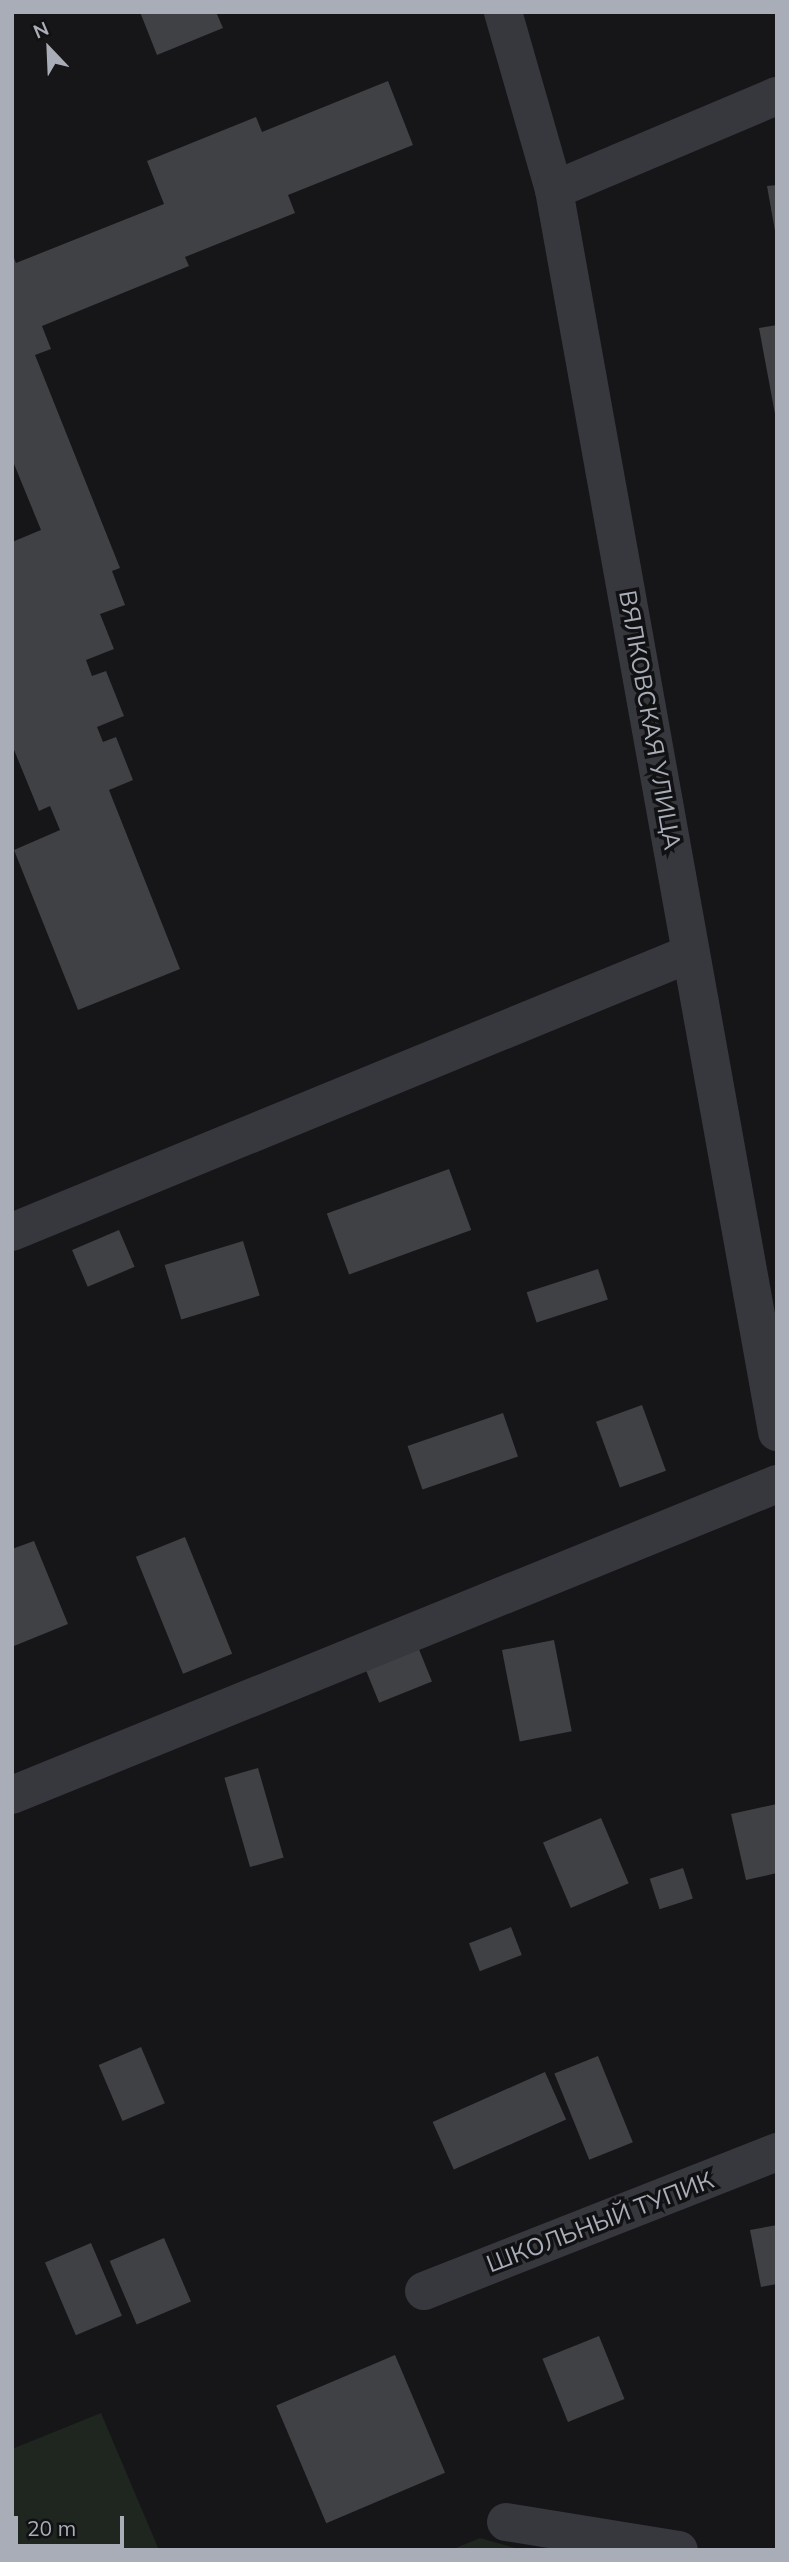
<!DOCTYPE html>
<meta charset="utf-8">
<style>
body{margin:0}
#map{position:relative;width:789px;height:2562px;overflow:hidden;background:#161618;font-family:Mulish,sans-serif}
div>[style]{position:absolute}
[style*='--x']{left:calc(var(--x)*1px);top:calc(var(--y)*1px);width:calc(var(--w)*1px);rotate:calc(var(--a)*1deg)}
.green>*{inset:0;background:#1e261f}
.building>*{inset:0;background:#404145;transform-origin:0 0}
.minor>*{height:38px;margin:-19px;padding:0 19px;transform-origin:19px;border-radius:19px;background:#37383d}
span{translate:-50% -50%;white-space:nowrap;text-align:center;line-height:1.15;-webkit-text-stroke:7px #111113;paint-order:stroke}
.street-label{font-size:24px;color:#a8adb8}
.frame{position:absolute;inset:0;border:14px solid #a8adb8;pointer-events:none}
.north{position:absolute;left:14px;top:14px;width:70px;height:70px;-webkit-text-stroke:5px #111113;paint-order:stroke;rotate:337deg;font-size:19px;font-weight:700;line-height:28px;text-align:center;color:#a8adb8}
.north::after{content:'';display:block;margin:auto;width:24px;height:32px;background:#a8adb8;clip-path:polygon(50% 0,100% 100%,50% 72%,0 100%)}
.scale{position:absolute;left:14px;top:2516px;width:110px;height:32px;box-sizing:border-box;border:4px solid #a8adb8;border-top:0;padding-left:9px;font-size:21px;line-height:24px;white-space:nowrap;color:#a8adb8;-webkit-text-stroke:5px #111113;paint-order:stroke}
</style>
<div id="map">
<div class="green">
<div style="clip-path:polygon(101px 2413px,159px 2550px,12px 2550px,12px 2449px)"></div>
<div style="clip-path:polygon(480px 2538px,522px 2550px,451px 2550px)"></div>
</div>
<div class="building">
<div style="clip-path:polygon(140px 12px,216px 12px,223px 28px,157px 55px)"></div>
<div style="clip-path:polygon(388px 81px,413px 145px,288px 195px,295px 213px,185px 257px,189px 266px,42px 326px,51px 349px,35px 355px,120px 568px,112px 571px,125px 605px,100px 614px,114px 649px,86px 660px,92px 676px,106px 671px,124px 716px,97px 727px,103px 742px,116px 737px,133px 780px,109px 790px,180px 969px,78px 1010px,14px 850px,60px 830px,50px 806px,39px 811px,12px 745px,12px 542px,41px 530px,12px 459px,12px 253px,16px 263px,164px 204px,147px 161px,256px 117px,262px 132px)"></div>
<div style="clip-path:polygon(777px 185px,777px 231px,775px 231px,767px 186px)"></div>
<div style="clip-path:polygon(777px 325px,777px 414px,775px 414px,759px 328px)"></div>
<div style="left:449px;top:1169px;width:65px;height:130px;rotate:70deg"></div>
<div style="left:119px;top:1230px;width:40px;height:51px;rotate:67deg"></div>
<div style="left:243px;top:1241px;width:57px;height:82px;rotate:73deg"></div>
<div style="left:598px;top:1269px;width:32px;height:75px;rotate:72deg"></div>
<div style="left:642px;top:1405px;width:70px;height:49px;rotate:70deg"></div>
<div style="left:503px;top:1413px;width:46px;height:101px;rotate:71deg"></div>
<div style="left:185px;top:1537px;width:126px;height:53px;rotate:68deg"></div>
<div style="clip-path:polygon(34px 1541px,68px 1624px,14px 1646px,12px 1549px)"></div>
<div style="left:414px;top:1637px;width:48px;height:57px;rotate:68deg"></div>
<div style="left:554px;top:1640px;width:93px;height:53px;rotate:79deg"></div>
<div style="left:258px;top:1768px;width:93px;height:35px;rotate:74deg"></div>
<div style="clip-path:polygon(777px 1804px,777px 1873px,746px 1880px,731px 1814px)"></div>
<div style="left:601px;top:1818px;width:71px;height:63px;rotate:67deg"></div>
<div style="left:683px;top:1868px;width:32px;height:35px;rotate:72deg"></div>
<div style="left:511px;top:1927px;width:30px;height:45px;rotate:69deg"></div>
<div style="left:141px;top:2047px;width:61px;height:46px;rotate:67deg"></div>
<div style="left:598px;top:2056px;width:93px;height:47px;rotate:68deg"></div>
<div style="left:545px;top:2072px;width:52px;height:123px;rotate:66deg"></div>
<div style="clip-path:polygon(777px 2225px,777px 2284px,761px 2287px,750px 2230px)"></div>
<div style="left:164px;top:2238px;width:69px;height:59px;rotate:67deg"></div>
<div style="left:91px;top:2243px;width:79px;height:50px;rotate:67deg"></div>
<div style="left:599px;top:2336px;width:68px;height:61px;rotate:68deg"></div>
<div style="left:395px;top:2355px;width:128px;height:129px;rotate:67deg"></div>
</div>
<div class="minor">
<div style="--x:503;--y:12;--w:185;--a:74"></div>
<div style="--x:554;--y:190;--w:1262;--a:79.82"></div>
<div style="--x:554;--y:190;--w:242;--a:-22.9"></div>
<div style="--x:12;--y:1232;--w:732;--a:-22.32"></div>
<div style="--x:12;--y:1795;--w:826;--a:-22.12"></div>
<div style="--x:424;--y:2291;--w:379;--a:-21.5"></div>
<div style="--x:506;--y:2522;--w:175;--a:9.2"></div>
</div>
<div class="street-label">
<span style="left:650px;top:720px;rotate:80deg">ВЯЛКОВСКАЯ УЛИЦА</span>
<span style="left:600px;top:2222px;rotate:-21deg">ШКОЛЬНЫЙ ТУПИК</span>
</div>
<div class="frame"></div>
<div class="north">N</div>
<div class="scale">20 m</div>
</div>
